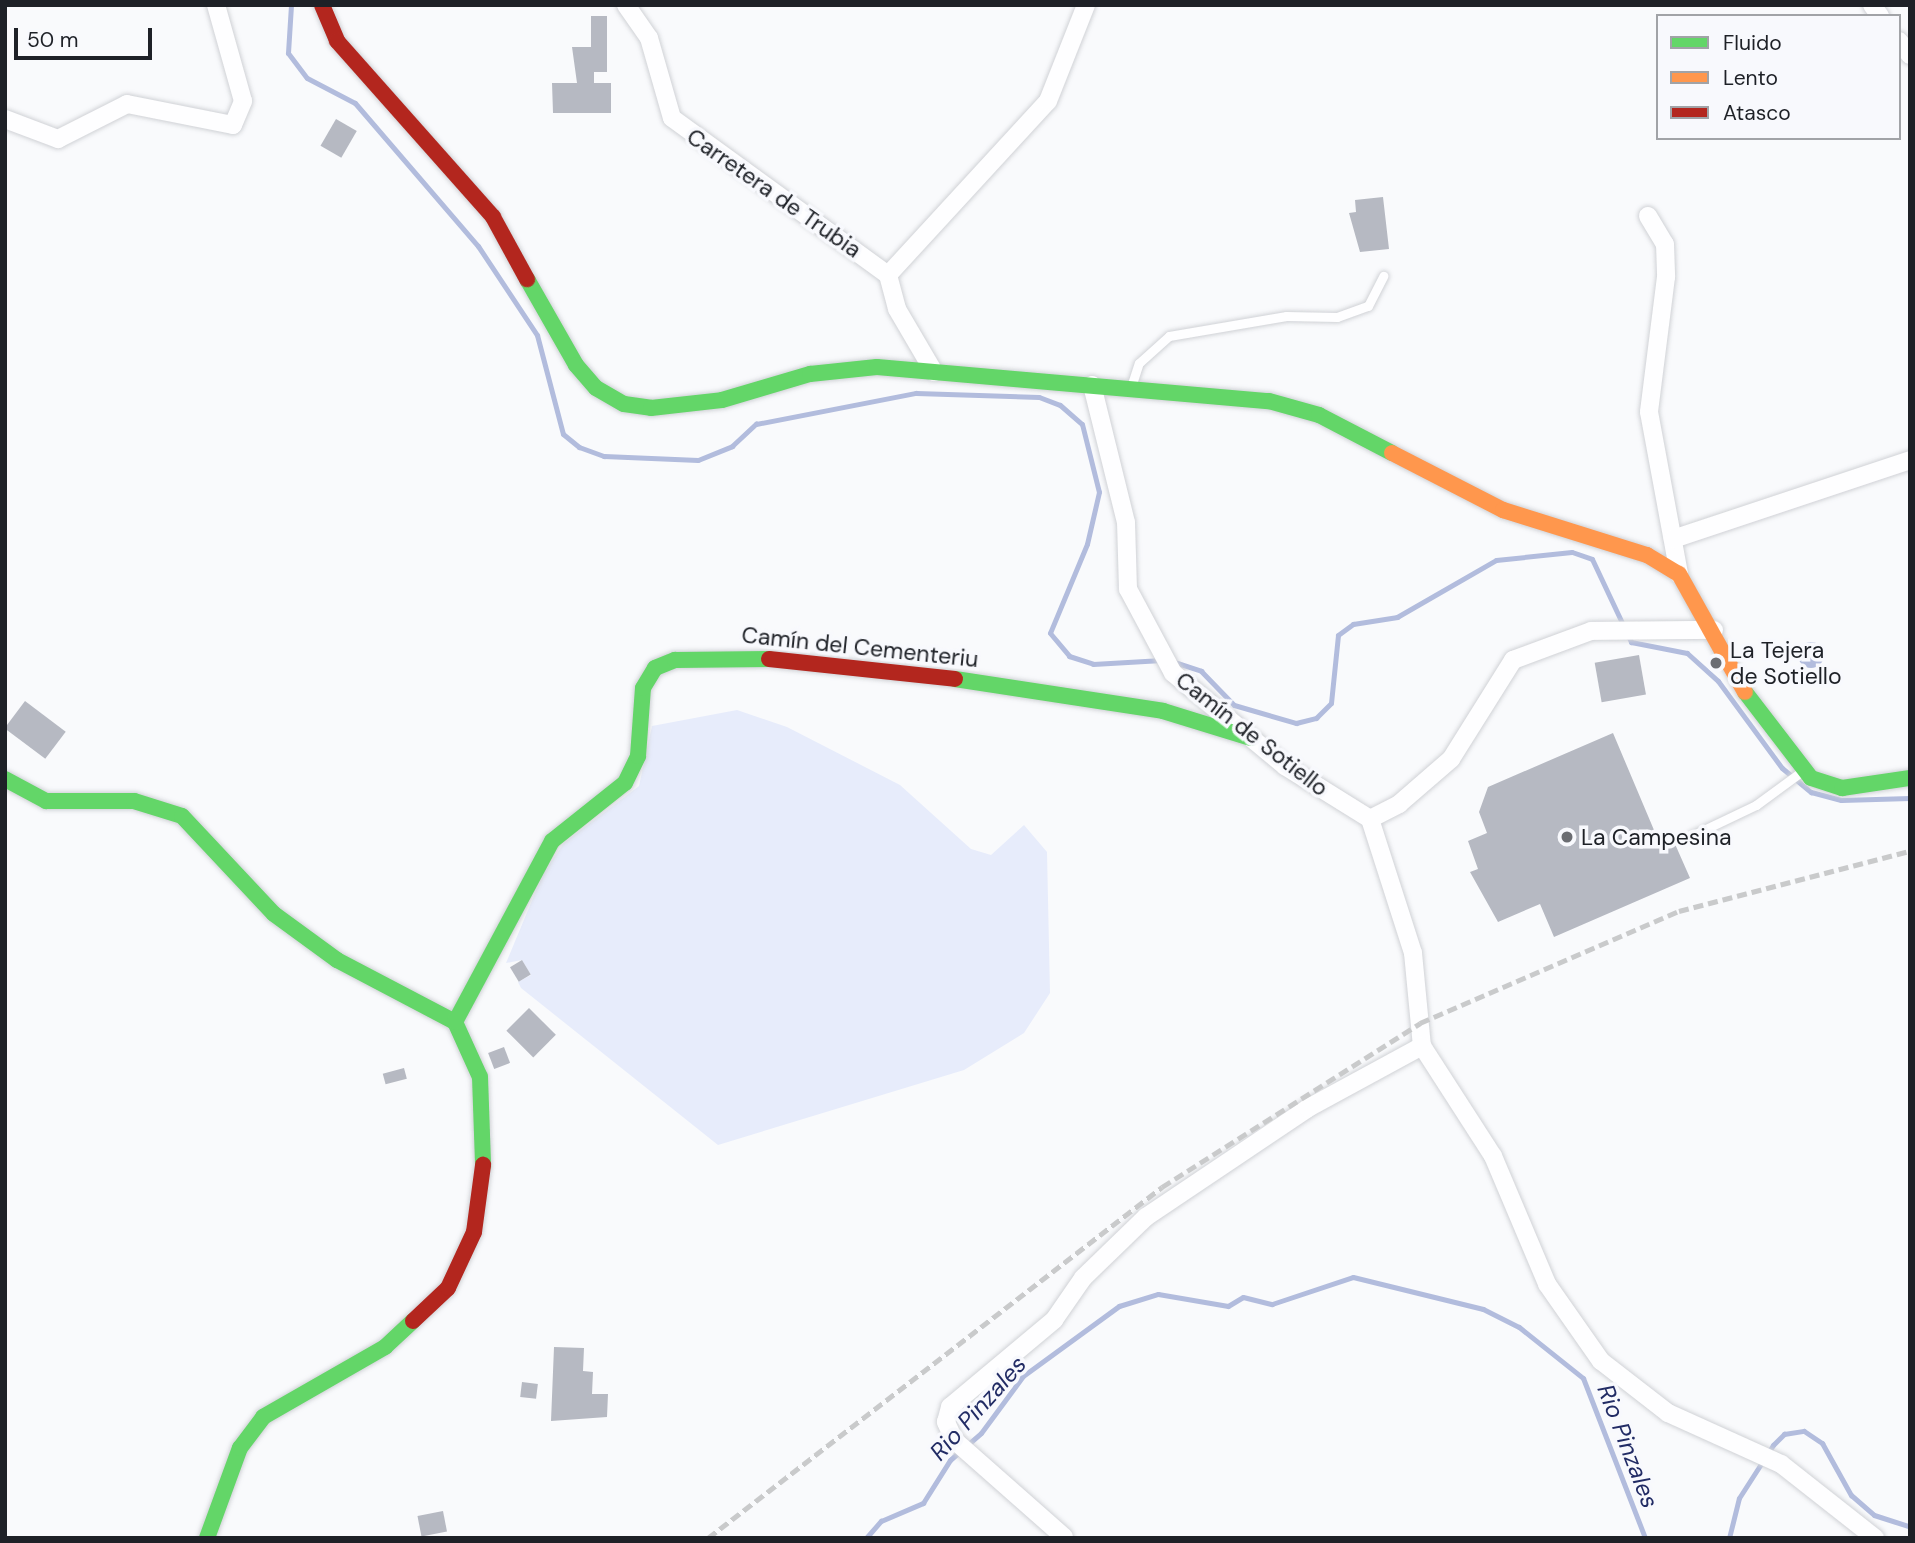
<!DOCTYPE html>
<meta charset="utf-8">
<style>
body{margin:0}
#map{position:relative;width:1915px;height:1543px;overflow:hidden;background:#f9fafc;font-family:"DM Sans",sans-serif}
div>[style]{position:absolute}
[style*='--x']{left:calc(var(--x)*1px);top:calc(var(--y)*1px);width:calc(var(--w)*1px);rotate:calc(var(--a)*1deg)}
.green>*{inset:0;background:#e7ecfb}
.water>*{inset:0;background:#b2bcdd}
.round{border-radius:50%}
.stream>*{height:5px;margin:-2.5px;padding:0 2.5px;transform-origin:2.5px;border-radius:2.5px;background:#b2bcdd}
.building>*{inset:0;background:#b6b9c2;transform-origin:0 0}
.roads{filter:drop-shadow(0 0 2px #d0d2d6) drop-shadow(0 0 2px #d0d2d6)}
.lane>*{height:9px;margin:-4.5px;padding:0 4.5px;transform-origin:4.5px;border-radius:4.5px;background:#fefeff}
.street>*{height:18px;margin:-9px;padding:0 9px;transform-origin:9px;border-radius:9px;background:#fefeff}
.fast>*{height:16px;margin:-8px;padding:0 8px;transform-origin:8px;border-radius:8px;background:#63d668}
.slow>*{height:16px;margin:-8px;padding:0 8px;transform-origin:8px;border-radius:8px;background:#ff974d}
.jam>*{height:16px;margin:-8px;padding:0 8px;transform-origin:8px;border-radius:8px;background:#b3261e}
.rail>*{height:5px;margin-top:-2.5px;transform-origin:0;background:repeating-linear-gradient(90deg,#c9cacb 0 10px,transparent 0 15px)}
.dots>*{width:19px;height:19px;translate:-50% -50%;box-sizing:border-box;border:4px solid #f8f9fd;border-radius:50%}
span{translate:-50% -50%;white-space:nowrap;text-align:center;line-height:1.15;-webkit-text-stroke:7px #f8f9fd;paint-order:stroke}
.street-label{font-size:23px;color:#1e2127}
.poi-label{font-size:23px;color:#1e2127}
.left{translate:0 -50%;text-align:left}
.water-label{font-size:24px;color:#222c65;font-style:italic}
.frame{position:absolute;inset:0;border:7px solid #1e2127;pointer-events:none}
.legend{position:absolute;left:1656px;top:14px;width:245px;height:126px;box-sizing:border-box;background:#f8f9fd;border:2px solid #a1a3a7;margin:0;padding:9px 12px;list-style:none;font-size:21px;color:#1e2127}
.legend li{display:flex;align-items:center;gap:14px;height:35px}
.legend b{width:35px;border:2px solid #a1a3a7}
.scale{position:absolute;left:14px;top:28px;width:138px;height:32px;box-sizing:border-box;border:4px solid #1e2127;border-top:0;padding-left:9px;font-size:21px;line-height:24px;white-space:nowrap;color:#1e2127;-webkit-text-stroke:5px #f8f9fd;paint-order:stroke}
</style>
<div id="map">
<div class="green">
<div style="clip-path:polygon(737px 710px,787px 727px,900px 785px,971px 849px,991px 855px,1024px 825px,1047px 852px,1050px 993px,1024px 1033px,964px 1070px,718px 1145px,521px 988px,518px 982px,531px 975px,522px 960px,506px 963px,543px 874px,564px 843px,639px 786px,652px 726px)"></div>
</div>
<div class="water">
<div class="round" style="left:1798px;top:642px;width:26px;height:26px"></div>
</div>
<div class="stream">
<div style="--x:291;--y:5;--w:48;--a:93.6"></div>
<div style="--x:288;--y:53;--w:31;--a:53"></div>
<div style="--x:307;--y:78;--w:54;--a:27.5"></div>
<div style="--x:355;--y:103;--w:189;--a:49.3"></div>
<div style="--x:478;--y:246;--w:107;--a:56.5"></div>
<div style="--x:537;--y:335;--w:102;--a:75.3"></div>
<div style="--x:563;--y:434;--w:21;--a:39"></div>
<div style="--x:579;--y:447;--w:27;--a:20"></div>
<div style="--x:604;--y:456;--w:94;--a:2.4"></div>
<div style="--x:698;--y:460;--w:37;--a:-22"></div>
<div style="--x:732;--y:446;--w:33;--a:-43"></div>
<div style="--x:756;--y:424;--w:163;--a:-11"></div>
<div style="--x:916;--y:393;--w:123;--a:1.9"></div>
<div style="--x:1039;--y:397;--w:22;--a:21"></div>
<div style="--x:1060;--y:405;--w:29;--a:41"></div>
<div style="--x:1082;--y:424;--w:70;--a:76"></div>
<div style="--x:1099;--y:492;--w:53;--a:103"></div>
<div style="--x:1087;--y:544;--w:96;--a:112.6"></div>
<div style="--x:1050;--y:633;--w:30;--a:50"></div>
<div style="--x:1069;--y:656;--w:25;--a:18"></div>
<div style="--x:1093;--y:664;--w:69;--a:-3.3"></div>
<div style="--x:1171;--y:661;--w:32;--a:18"></div>
<div style="--x:1201;--y:671;--w:47;--a:45.9"></div>
<div style="--x:1234;--y:705;--w:65;--a:16.2"></div>
<div style="--x:1296;--y:723;--w:21;--a:-14"></div>
<div style="--x:1316;--y:718;--w:21;--a:-45"></div>
<div style="--x:1331;--y:703;--w:68;--a:-84.1"></div>
<div style="--x:1338;--y:635;--w:19;--a:-36"></div>
<div style="--x:1353;--y:624;--w:45;--a:-9"></div>
<div style="--x:1397;--y:617;--w:114;--a:-29.9"></div>
<div style="--x:1496;--y:560;--w:76;--a:-6"></div>
<div style="--x:1572;--y:552;--w:21;--a:19"></div>
<div style="--x:1592;--y:559;--w:92;--a:64.8"></div>
<div style="--x:1631;--y:642;--w:57;--a:11.1"></div>
<div style="--x:1687;--y:653;--w:42;--a:42.1"></div>
<div style="--x:1718;--y:681;--w:108;--a:53.7"></div>
<div style="--x:1782;--y:768;--w:38;--a:40"></div>
<div style="--x:1811;--y:792;--w:31;--a:15"></div>
<div style="--x:1841;--y:800;--w:69;--a:-1.7"></div>
<div style="--x:866;--y:1538;--w:23;--a:-49"></div>
<div style="--x:881;--y:1521;--w:46;--a:-23.2"></div>
<div style="--x:923;--y:1503;--w:51;--a:-57.9"></div>
<div style="--x:950;--y:1460;--w:41;--a:-41.1"></div>
<div style="--x:981;--y:1433;--w:71;--a:-53.6"></div>
<div style="--x:1023;--y:1376;--w:119;--a:-36.1"></div>
<div style="--x:1119;--y:1306;--w:41;--a:-17.1"></div>
<div style="--x:1158;--y:1294;--w:71;--a:9.7"></div>
<div style="--x:1228;--y:1306;--w:17;--a:-31"></div>
<div style="--x:1243;--y:1297;--w:30;--a:14"></div>
<div style="--x:1272;--y:1304;--w:85;--a:-18.4"></div>
<div style="--x:1353;--y:1277;--w:134;--a:13.8"></div>
<div style="--x:1483;--y:1309;--w:40;--a:26.6"></div>
<div style="--x:1519;--y:1327;--w:82;--a:38.6"></div>
<div style="--x:1583;--y:1378;--w:172;--a:68.8"></div>
<div style="--x:1729;--y:1538;--w:41;--a:-76"></div>
<div style="--x:1739;--y:1498;--w:63;--a:-57.3"></div>
<div style="--x:1773;--y:1445;--w:16;--a:-45"></div>
<div style="--x:1784;--y:1434;--w:20;--a:-9"></div>
<div style="--x:1804;--y:1431;--w:22;--a:34"></div>
<div style="--x:1822;--y:1443;--w:60;--a:60.9"></div>
<div style="--x:1851;--y:1495;--w:30;--a:41"></div>
<div style="--x:1874;--y:1515;--w:38;--a:18"></div>
</div>
<div class="building">
<div style="clip-path:polygon(591px 16px,607px 16px,607px 72px,594px 72px,594px 83px,611px 83px,611px 113px,553px 113px,552px 83px,577px 83px,572px 47px,591px 47px)"></div>
<div style="left:336px;top:119px;width:24px;height:31px;rotate:30deg"></div>
<div style="clip-path:polygon(1383px 197px,1389px 249px,1360px 252px,1349px 213px,1356px 212px,1355px 200px)"></div>
<div style="left:1639px;top:655px;width:40px;height:45px;rotate:80deg"></div>
<div style="left:25px;top:701px;width:51px;height:34px;rotate:37deg"></div>
<div style="clip-path:polygon(1613px 733px,1662px 849px,1675px 844px,1690px 878px,1554px 937px,1540px 904px,1498px 922px,1470px 872px,1478px 869px,1468px 841px,1487px 833px,1479px 812px,1488px 787px)"></div>
<div style="left:522px;top:960px;width:17px;height:14px;rotate:59deg"></div>
<div style="left:529px;top:1008px;width:38px;height:32px;rotate:45deg"></div>
<div style="left:504px;top:1047px;width:17px;height:17px;rotate:69deg"></div>
<div style="left:404px;top:1068px;width:11px;height:22px;rotate:75deg"></div>
<div style="clip-path:polygon(554px 1347px,584px 1348px,583px 1371px,593px 1372px,592px 1394px,608px 1394px,607px 1417px,551px 1421px)"></div>
<div style="left:522px;top:1382px;width:16px;height:15px;rotate:7deg"></div>
<div style="left:443px;top:1511px;width:21px;height:26px;rotate:79deg"></div>
</div>
<div class="roads">
<div class="lane">
<div style="--x:1131;--y:387;--w:25;--a:-72"></div>
<div style="--x:1139;--y:363;--w:40;--a:-42"></div>
<div style="--x:1169;--y:336;--w:119;--a:-9.7"></div>
<div style="--x:1286;--y:316;--w:51;--a:1.1"></div>
<div style="--x:1337;--y:317;--w:33;--a:-20"></div>
<div style="--x:1368;--y:306;--w:34;--a:-63"></div>
<div style="--x:1691;--y:836;--w:72;--a:-25.5"></div>
<div style="--x:1756;--y:805;--w:56;--a:-36.3"></div>
</div>
<div class="street">
<div style="--x:626;--y:5;--w:40;--a:55.1"></div>
<div style="--x:649;--y:38;--w:83;--a:74"></div>
<div style="--x:672;--y:118;--w:267;--a:36"></div>
<div style="--x:888;--y:275;--w:35;--a:75"></div>
<div style="--x:897;--y:309;--w:73;--a:59.6"></div>
<div style="--x:1872;--y:5;--w:14;--a:54"></div>
<div style="--x:1899;--y:41;--w:18;--a:52"></div>
<div style="--x:5;--y:119;--w:57;--a:20.7"></div>
<div style="--x:58;--y:139;--w:77;--a:-26.9"></div>
<div style="--x:127;--y:104;--w:108;--a:11.2"></div>
<div style="--x:233;--y:125;--w:26;--a:-67"></div>
<div style="--x:243;--y:101;--w:100;--a:-105.7"></div>
<div style="--x:1648;--y:216;--w:33;--a:59"></div>
<div style="--x:1665;--y:244;--w:33;--a:88"></div>
<div style="--x:1666;--y:277;--w:136;--a:97.2"></div>
<div style="--x:1649;--y:412;--w:165;--a:79.5"></div>
<div style="--x:888;--y:275;--w:236;--a:-47.4"></div>
<div style="--x:1048;--y:101;--w:103;--a:-68.4"></div>
<div style="--x:1092;--y:385;--w:141;--a:76.1"></div>
<div style="--x:1126;--y:522;--w:67;--a:88.3"></div>
<div style="--x:1128;--y:589;--w:95;--a:61.8"></div>
<div style="--x:1173;--y:673;--w:146;--a:39.7"></div>
<div style="--x:1285;--y:766;--w:100;--a:31.9"></div>
<div style="--x:1673;--y:539;--w:250;--a:-18.4"></div>
<div style="--x:1370;--y:819;--w:141;--a:72.2"></div>
<div style="--x:1413;--y:953;--w:93;--a:84.5"></div>
<div style="--x:1422;--y:1046;--w:131;--a:57.2"></div>
<div style="--x:1493;--y:1156;--w:139;--a:67.1"></div>
<div style="--x:1547;--y:1284;--w:94;--a:55"></div>
<div style="--x:1601;--y:1361;--w:85;--a:37.8"></div>
<div style="--x:1668;--y:1413;--w:124;--a:24.3"></div>
<div style="--x:1781;--y:1464;--w:120;--a:38.2"></div>
<div style="--x:1370;--y:819;--w:33;--a:-27"></div>
<div style="--x:1399;--y:804;--w:69;--a:-40.9"></div>
<div style="--x:1451;--y:759;--w:117;--a:-57.9"></div>
<div style="--x:1513;--y:660;--w:83;--a:-20.4"></div>
<div style="--x:1591;--y:631;--w:123;--a:-0.5"></div>
<div style="--x:1064;--y:1537;--w:147;--a:-138.6"></div>
<div style="--x:954;--y:1440;--w:20;--a:-114"></div>
<div style="--x:946;--y:1422;--w:16;--a:-75"></div>
<div style="--x:950;--y:1407;--w:136;--a:-39.9"></div>
<div style="--x:1054;--y:1320;--w:51;--a:-55.4"></div>
<div style="--x:1083;--y:1278;--w:88;--a:-44.1"></div>
<div style="--x:1146;--y:1217;--w:195;--a:-33.9"></div>
<div style="--x:1308;--y:1108;--w:130;--a:-28.5"></div>
</div>
<div class="fast">
<div style="--x:527;--y:279;--w:99;--a:60.3"></div>
<div style="--x:576;--y:365;--w:30;--a:49"></div>
<div style="--x:596;--y:388;--w:32;--a:30"></div>
<div style="--x:624;--y:404;--w:27;--a:8"></div>
<div style="--x:651;--y:408;--w:71;--a:-6.4"></div>
<div style="--x:722;--y:400;--w:92;--a:-16.5"></div>
<div style="--x:810;--y:374;--w:67;--a:-6"></div>
<div style="--x:877;--y:367;--w:393;--a:5"></div>
<div style="--x:1269;--y:401;--w:52;--a:15.6"></div>
<div style="--x:1319;--y:415;--w:82;--a:27.5"></div>
<div style="--x:955;--y:679;--w:210;--a:8.7"></div>
<div style="--x:1163;--y:711;--w:92;--a:17.1"></div>
<div style="--x:1745;--y:692;--w:108;--a:52.5"></div>
<div style="--x:1811;--y:778;--w:33;--a:18"></div>
<div style="--x:1842;--y:788;--w:69;--a:-8.4"></div>
<div style="--x:5;--y:779;--w:47;--a:28.2"></div>
<div style="--x:46;--y:801;--w:88;--a:0"></div>
<div style="--x:134;--y:801;--w:50;--a:17.4"></div>
<div style="--x:182;--y:816;--w:134;--a:46.8"></div>
<div style="--x:274;--y:914;--w:78;--a:36.1"></div>
<div style="--x:337;--y:960;--w:133;--a:27.7"></div>
<div style="--x:455;--y:1022;--w:60;--a:65.6"></div>
<div style="--x:480;--y:1077;--w:88;--a:88"></div>
<div style="--x:455;--y:1022;--w:205;--a:-61.8"></div>
<div style="--x:552;--y:841;--w:93;--a:-38.5"></div>
<div style="--x:625;--y:783;--w:30;--a:-64"></div>
<div style="--x:638;--y:756;--w:68;--a:-85.8"></div>
<div style="--x:643;--y:688;--w:23;--a:-59"></div>
<div style="--x:655;--y:668;--w:22;--a:-22"></div>
<div style="--x:675;--y:660;--w:94;--a:-0.6"></div>
<div style="--x:207;--y:1538;--w:96;--a:-69.9"></div>
<div style="--x:240;--y:1448;--w:39;--a:-53"></div>
<div style="--x:263;--y:1417;--w:141;--a:-29.8"></div>
<div style="--x:385;--y:1347;--w:38;--a:-43"></div>
</div>
<div class="slow">
<div style="--x:1392;--y:453;--w:125;--a:27.2"></div>
<div style="--x:1503;--y:510;--w:151;--a:17.4"></div>
<div style="--x:1647;--y:555;--w:37;--a:31"></div>
<div style="--x:1679;--y:574;--w:135;--a:60.8"></div>
</div>
<div class="jam">
<div style="--x:322;--y:5;--w:39;--a:67"></div>
<div style="--x:337;--y:41;--w:235;--a:48.4"></div>
<div style="--x:493;--y:217;--w:71;--a:61.3"></div>
<div style="--x:769;--y:659;--w:187;--a:6.1"></div>
<div style="--x:413;--y:1321;--w:48;--a:-43.3"></div>
<div style="--x:448;--y:1288;--w:62;--a:-65.1"></div>
<div style="--x:474;--y:1232;--w:68;--a:-82.3"></div>
</div>
</div>
<div class="rail">
<div style="--x:708;--y:1538;--w:574;--a:-37.71"></div>
<div style="--x:1162;--y:1187;--w:306;--a:-32.4"></div>
<div style="--x:1420;--y:1023;--w:282;--a:-23.4"></div>
<div style="--x:1679;--y:911;--w:239;--a:-14.6"></div>
</div>
<div class="dots">
<div style="left:1716px;top:663px;background:#6b6d72"></div>
<div style="left:1567px;top:837px;background:#6b6d72"></div>
</div>
<div class="street-label">
<span style="left:774px;top:193px;rotate:35deg">Carretera de Trubia</span>
<span style="left:860px;top:647px;rotate:6deg">Camín del Cementeriu</span>
<span style="left:1252px;top:734px;rotate:38deg">Camín de Sotiello</span>
</div>
<div class="poi-label">
<span class="left" style="left:1730px;top:663px">La Tejera<br>de Sotiello</span>
<span class="left" style="left:1581px;top:837px">La Campesina</span>
</div>
<div class="water-label">
<span style="left:978px;top:1408px;rotate:-48deg">Rio Pinzales</span>
<span style="left:1628px;top:1446px;rotate:69deg">Rio Pinzales</span>
</div>
<div class="frame"></div>
<ul class="legend">
<li><b style="height:9px;background:#63d668"></b>Fluido</li>
<li><b style="height:9px;background:#ff974d"></b>Lento</li>
<li><b style="height:9px;background:#b3261e"></b>Atasco</li>
</ul>
<div class="scale">50 m</div>
</div>
